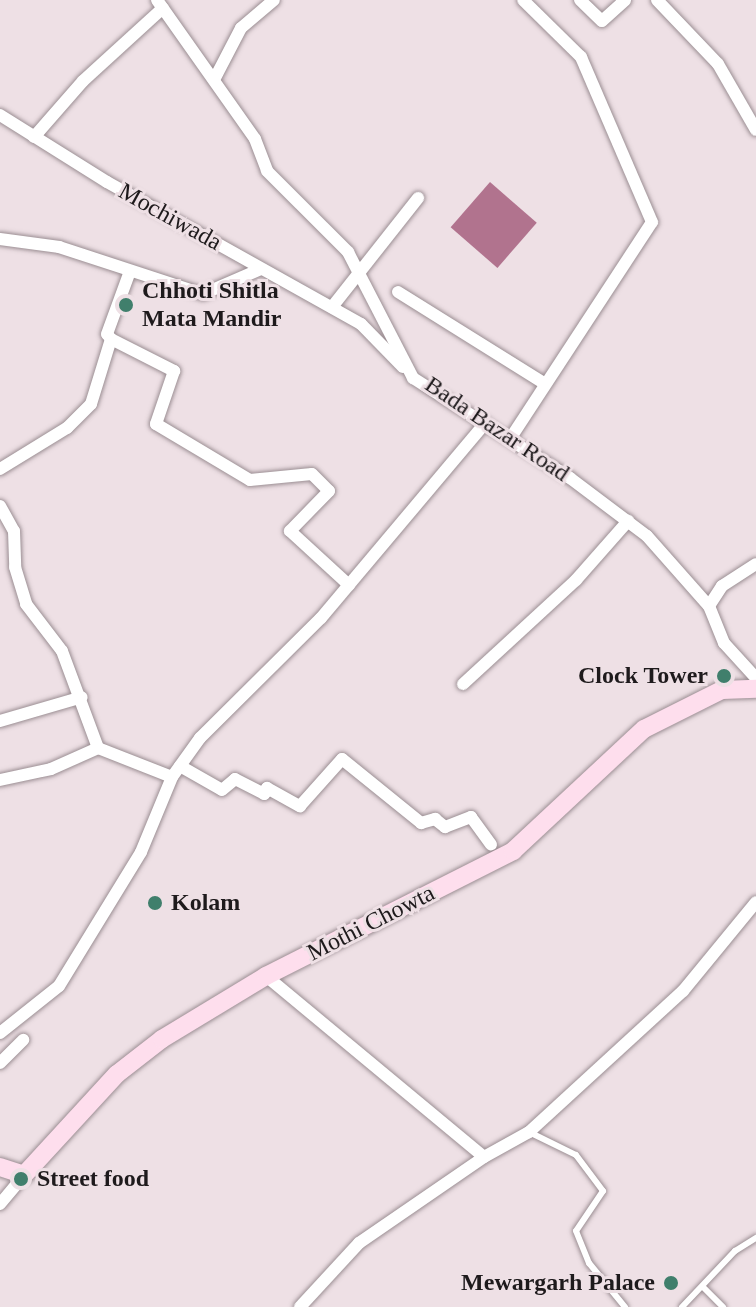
<!DOCTYPE html>
<style>
body{margin:0}
#map{position:relative;width:756px;height:1307px;overflow:hidden;background:#eee0e5;font-family:Georgia,serif}
div>[style]{position:absolute}
[style*='--x']{left:calc(var(--x)*1px);top:calc(var(--y)*1px);width:calc(var(--w)*1px);rotate:calc(var(--a)*1deg)}
.water>*{inset:0;background:#b1738e;transform-origin:0 0}
.roads{filter:drop-shadow(0 0 2px #9b8e93) drop-shadow(0 0 2px #9b8e93)}
.lane>*{height:6px;margin:-3px;padding:0 3px;transform-origin:3px;border-radius:3px;background:#fff}
.street>*{height:12px;margin:-6px;padding:0 6px;transform-origin:6px;border-radius:6px;background:#fff}
.secondary>*{height:18px;margin:-9px;padding:0 9px;transform-origin:9px;border-radius:9px;background:#fedeed}
.dots>*{width:22px;height:22px;translate:-50% -50%;box-sizing:border-box;border:4px solid #eee0e5;border-radius:50%}
span{translate:-50% -50%;white-space:nowrap;text-align:center;line-height:1.15;-webkit-text-stroke:6px #eee0e5;paint-order:stroke}
.street-label{font-size:24px;color:#1e1a1c}
.poi-label{font-size:24px;color:#1e1a1c;font-weight:700}
.left{translate:0 -50%;text-align:left}
.right{translate:-100% -50%;text-align:right}
</style>
<div id="map">
<div class="water">
<div style="left:490px;top:182px;width:62px;height:60px;rotate:41deg"></div>
</div>
<div class="roads">
<div class="lane">
<div style="--x:529;--y:1132;--w:52;--a:26.1"></div>
<div style="--x:576;--y:1155;--w:45;--a:53.1"></div>
<div style="--x:603;--y:1191;--w:48;--a:124"></div>
<div style="--x:576;--y:1231;--w:35;--a:68"></div>
<div style="--x:589;--y:1263;--w:57;--a:50.7"></div>
<div style="--x:704;--y:1288;--w:27;--a:45"></div>
<div style="--x:682;--y:1307;--w:77;--a:-46.6"></div>
<div style="--x:735;--y:1251;--w:25;--a:-32"></div>
</div>
<div class="street">
<div style="--x:157;--y:0;--w:170;--a:54.8"></div>
<div style="--x:255;--y:139;--w:34;--a:69"></div>
<div style="--x:267;--y:171;--w:115;--a:45"></div>
<div style="--x:348;--y:252;--w:142;--a:62.7"></div>
<div style="--x:413;--y:378;--w:186;--a:32.5"></div>
<div style="--x:570;--y:478;--w:96;--a:37"></div>
<div style="--x:647;--y:536;--w:94;--a:48.5"></div>
<div style="--x:709;--y:606;--w:40;--a:68"></div>
<div style="--x:724;--y:643;--w:47;--a:47.6"></div>
<div style="--x:580;--y:0;--w:30;--a:44"></div>
<div style="--x:602;--y:21;--w:31;--a:-42"></div>
<div style="--x:657;--y:0;--w:88;--a:46.4"></div>
<div style="--x:718;--y:64;--w:76;--a:60.1"></div>
<div style="--x:215;--y:78;--w:56;--a:-62.5"></div>
<div style="--x:241;--y:28;--w:43;--a:-40.3"></div>
<div style="--x:0;--y:115;--w:126;--a:32.1"></div>
<div style="--x:107;--y:182;--w:291;--a:29.2"></div>
<div style="--x:361;--y:324;--w:60;--a:45.7"></div>
<div style="--x:34;--y:137;--w:74;--a:-48.8"></div>
<div style="--x:83;--y:81;--w:108;--a:-42.4"></div>
<div style="--x:0;--y:239;--w:60;--a:7.7"></div>
<div style="--x:59;--y:247;--w:151;--a:18.1"></div>
<div style="--x:203;--y:294;--w:63;--a:-23.3"></div>
<div style="--x:398;--y:292;--w:173;--a:32"></div>
<div style="--x:332;--y:307;--w:139;--a:-51.7"></div>
<div style="--x:111;--y:339;--w:71;--a:26.9"></div>
<div style="--x:174;--y:371;--w:56;--a:108.8"></div>
<div style="--x:156;--y:424;--w:109;--a:30.8"></div>
<div style="--x:250;--y:480;--w:62;--a:-5.5"></div>
<div style="--x:312;--y:474;--w:24;--a:45"></div>
<div style="--x:329;--y:491;--w:56;--a:134.3"></div>
<div style="--x:290;--y:531;--w:80;--a:42.5"></div>
<div style="--x:510;--y:439;--w:259;--a:-56.8"></div>
<div style="--x:652;--y:222;--w:180;--a:-113.3"></div>
<div style="--x:581;--y:57;--w:81;--a:-135.5"></div>
<div style="--x:0;--y:469;--w:79;--a:-31.5"></div>
<div style="--x:67;--y:428;--w:34;--a:-45"></div>
<div style="--x:91;--y:404;--w:68;--a:-72.9"></div>
<div style="--x:111;--y:339;--w:6;--a:-129"></div>
<div style="--x:107;--y:334;--w:64;--a:-69.9"></div>
<div style="--x:0;--y:506;--w:29;--a:61"></div>
<div style="--x:14;--y:531;--w:36;--a:88"></div>
<div style="--x:15;--y:567;--w:39;--a:73"></div>
<div style="--x:26;--y:604;--w:59;--a:52.5"></div>
<div style="--x:62;--y:651;--w:103;--a:69.6"></div>
<div style="--x:709;--y:606;--w:24;--a:-57"></div>
<div style="--x:722;--y:586;--w:40;--a:-32.9"></div>
<div style="--x:463;--y:684;--w:154;--a:-42.6"></div>
<div style="--x:576;--y:580;--w:79;--a:-48.6"></div>
<div style="--x:0;--y:721;--w:85;--a:-16.3"></div>
<div style="--x:180;--y:766;--w:48;--a:29.7"></div>
<div style="--x:222;--y:790;--w:17;--a:-40"></div>
<div style="--x:235;--y:779;--w:33;--a:27"></div>
<div style="--x:264;--y:794;--w:7;--a:-63"></div>
<div style="--x:267;--y:788;--w:38;--a:29"></div>
<div style="--x:300;--y:806;--w:63;--a:-48.2"></div>
<div style="--x:342;--y:759;--w:102;--a:39"></div>
<div style="--x:421;--y:823;--w:15;--a:-16"></div>
<div style="--x:435;--y:819;--w:13;--a:39"></div>
<div style="--x:445;--y:827;--w:28;--a:-21"></div>
<div style="--x:471;--y:817;--w:34;--a:54"></div>
<div style="--x:0;--y:780;--w:52;--a:-12.2"></div>
<div style="--x:51;--y:769;--w:51;--a:-24.1"></div>
<div style="--x:98;--y:748;--w:79;--a:21.4"></div>
<div style="--x:266;--y:976;--w:283;--a:39.7"></div>
<div style="--x:0;--y:1033;--w:75;--a:-38.5"></div>
<div style="--x:59;--y:986;--w:157;--a:-58.5"></div>
<div style="--x:141;--y:852;--w:81;--a:-67.5"></div>
<div style="--x:172;--y:777;--w:48;--a:-54.3"></div>
<div style="--x:200;--y:738;--w:170;--a:-44.8"></div>
<div style="--x:321;--y:618;--w:255;--a:-49.9"></div>
<div style="--x:0;--y:1063;--w:33;--a:-45"></div>
<div style="--x:0;--y:1204;--w:38;--a:-50"></div>
<div style="--x:300;--y:1307;--w:87;--a:-47.3"></div>
<div style="--x:359;--y:1243;--w:152;--a:-34.5"></div>
<div style="--x:484;--y:1157;--w:51;--a:-29.1"></div>
<div style="--x:529;--y:1132;--w:209;--a:-42.5"></div>
<div style="--x:683;--y:991;--w:115;--a:-50.6"></div>
</div>
<div class="secondary">
<div style="--x:0;--y:1167;--w:25;--a:18"></div>
<div style="--x:24;--y:1175;--w:137;--a:-47.4"></div>
<div style="--x:117;--y:1074;--w:57;--a:-37.9"></div>
<div style="--x:162;--y:1039;--w:122;--a:-31.2"></div>
<div style="--x:266;--y:976;--w:277;--a:-26.8"></div>
<div style="--x:513;--y:851;--w:179;--a:-43"></div>
<div style="--x:644;--y:729;--w:87;--a:-26.6"></div>
<div style="--x:722;--y:690;--w:34;--a:-2"></div>
</div>
</div>
<div class="dots">
<div style="left:126px;top:305px;background:#407f6c"></div>
<div style="left:724px;top:676px;background:#407f6c"></div>
<div style="left:155px;top:903px;background:#407f6c"></div>
<div style="left:21px;top:1179px;background:#407f6c"></div>
<div style="left:671px;top:1283px;background:#407f6c"></div>
</div>
<div class="street-label">
<span style="left:170px;top:217px;rotate:29deg">Mochiwada</span>
<span style="left:497px;top:429px;rotate:34deg">Bada Bazar Road</span>
<span style="left:371px;top:923px;rotate:-27deg">Mothi Chowta</span>
</div>
<div class="poi-label">
<span class="left" style="left:142px;top:305px">Chhoti Shitla<br>Mata Mandir</span>
<span class="right" style="left:708px;top:676px">Clock Tower</span>
<span class="left" style="left:171px;top:903px">Kolam</span>
<span class="left" style="left:37px;top:1179px">Street food</span>
<span class="right" style="left:655px;top:1283px">Mewargarh Palace</span>
</div>
</div>
